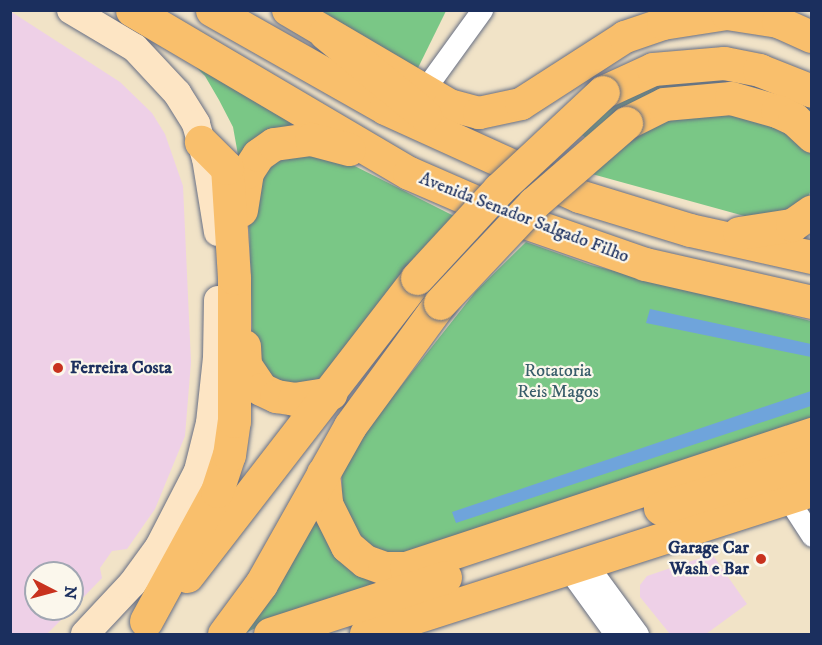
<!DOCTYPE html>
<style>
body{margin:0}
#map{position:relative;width:822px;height:645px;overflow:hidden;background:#f1e3c7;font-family:"IM FELL DW Pica",serif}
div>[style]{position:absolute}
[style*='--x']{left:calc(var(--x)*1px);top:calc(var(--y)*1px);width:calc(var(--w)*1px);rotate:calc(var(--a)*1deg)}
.built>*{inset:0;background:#eed0e7}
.green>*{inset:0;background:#7ac786}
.water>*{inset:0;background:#6fa4db}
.roads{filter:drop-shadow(0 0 2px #666e83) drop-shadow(0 0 2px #666e83)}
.street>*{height:21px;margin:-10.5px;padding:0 10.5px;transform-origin:10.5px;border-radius:10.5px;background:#fff}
.secondary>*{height:28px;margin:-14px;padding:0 14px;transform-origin:14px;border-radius:14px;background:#fde5c4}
.primary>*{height:32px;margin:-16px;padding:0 16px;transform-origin:16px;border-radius:16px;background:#f9bf6c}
.highway>*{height:33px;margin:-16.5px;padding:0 16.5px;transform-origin:16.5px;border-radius:16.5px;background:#f9bf6c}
.bridges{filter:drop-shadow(0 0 2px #666e83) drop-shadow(0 0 2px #666e83)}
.highway-bridge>*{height:33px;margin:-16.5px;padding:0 16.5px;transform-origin:16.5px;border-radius:16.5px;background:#f9bf6c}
.dots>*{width:16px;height:16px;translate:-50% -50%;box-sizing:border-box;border:3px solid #fbf7ec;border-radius:50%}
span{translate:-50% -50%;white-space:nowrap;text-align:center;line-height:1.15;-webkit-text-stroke:4.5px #fbf7ec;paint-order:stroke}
.street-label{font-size:18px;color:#1b2f5e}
.poi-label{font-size:18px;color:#1b2f5e;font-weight:700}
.left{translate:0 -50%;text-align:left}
.right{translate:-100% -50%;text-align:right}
.park-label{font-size:18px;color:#385d6a}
.frame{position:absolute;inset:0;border:12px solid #1b2f5e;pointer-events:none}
.north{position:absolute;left:24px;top:561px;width:60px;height:60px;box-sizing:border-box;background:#fbf7ec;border:2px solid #a1a7b3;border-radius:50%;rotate:96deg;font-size:16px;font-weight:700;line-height:24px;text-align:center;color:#1b2f5e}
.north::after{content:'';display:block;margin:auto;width:21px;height:27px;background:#c8321e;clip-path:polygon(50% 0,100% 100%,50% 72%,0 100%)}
</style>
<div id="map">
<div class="built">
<div style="clip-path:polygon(10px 11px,120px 82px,152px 113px,165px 134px,183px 186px,191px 362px,185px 436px,155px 509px,127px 549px,112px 551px,100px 568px,102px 578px,72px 609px,72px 573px,36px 573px,36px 609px,72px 609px,47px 634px,11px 634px)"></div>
<div style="clip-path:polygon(712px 554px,747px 604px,706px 634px,670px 634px,640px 597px,640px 585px,647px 576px)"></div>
</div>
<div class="green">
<div style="clip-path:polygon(314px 11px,446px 11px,415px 74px)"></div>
<div style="clip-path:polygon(180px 51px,311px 129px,240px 166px,233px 127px,219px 100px,205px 76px)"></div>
<div style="clip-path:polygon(721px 74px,811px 101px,811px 118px,751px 90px,589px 140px,579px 133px,624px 98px,671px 78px)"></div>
<div style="clip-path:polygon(719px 109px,796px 134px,811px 152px,811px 190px,805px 205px,779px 216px,748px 217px,592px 174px,624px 140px,661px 118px)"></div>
<div style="clip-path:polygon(315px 146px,456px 217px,327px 378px,283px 385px,263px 373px,253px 355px,248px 190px,263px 161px)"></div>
<div style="clip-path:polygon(526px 242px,591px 265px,811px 321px,811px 427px,400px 559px,369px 549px,352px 529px,342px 497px,342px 471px,356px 443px,476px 291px)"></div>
<div style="clip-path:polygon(318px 502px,398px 578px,274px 619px,243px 634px)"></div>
</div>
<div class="water">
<div style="clip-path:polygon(650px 309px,811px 344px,811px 357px,646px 323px)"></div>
<div style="clip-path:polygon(811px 391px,811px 406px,456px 523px,452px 512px)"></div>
</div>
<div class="roads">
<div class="street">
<div style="--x:424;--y:90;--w:99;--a:-54.1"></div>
<div style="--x:788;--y:499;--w:44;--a:57"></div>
<div style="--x:586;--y:563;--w:88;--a:53.8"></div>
<div style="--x:568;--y:569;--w:80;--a:54.1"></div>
</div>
<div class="secondary">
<div style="--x:71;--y:10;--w:74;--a:30.7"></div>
<div style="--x:135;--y:48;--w:62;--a:47"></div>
<div style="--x:177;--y:93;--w:36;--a:58"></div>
<div style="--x:196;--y:124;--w:35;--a:74"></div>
<div style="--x:206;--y:158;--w:75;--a:80.8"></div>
<div style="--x:85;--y:634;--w:69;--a:-46.8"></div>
<div style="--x:132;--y:584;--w:46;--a:-53.9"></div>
<div style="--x:159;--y:547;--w:85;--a:-62.8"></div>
<div style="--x:198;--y:471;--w:49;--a:-76"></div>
<div style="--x:210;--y:423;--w:65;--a:-83.9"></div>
<div style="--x:217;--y:358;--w:58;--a:-89"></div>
</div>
<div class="primary">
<div style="--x:288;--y:10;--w:187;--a:30.5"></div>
<div style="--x:449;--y:105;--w:31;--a:15"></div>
<div style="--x:479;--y:113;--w:43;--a:-12.1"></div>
<div style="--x:521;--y:104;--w:124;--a:-32.8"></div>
<div style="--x:625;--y:37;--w:40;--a:-18.9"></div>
<div style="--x:663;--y:24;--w:65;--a:-8.9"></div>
<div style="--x:727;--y:14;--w:52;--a:8.9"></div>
<div style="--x:778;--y:22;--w:37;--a:24"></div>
<div style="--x:366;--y:634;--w:468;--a:-17.8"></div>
</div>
<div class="highway">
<div style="--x:132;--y:10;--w:321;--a:30.5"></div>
<div style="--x:409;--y:173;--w:110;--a:23.5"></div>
<div style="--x:510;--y:217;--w:143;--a:19.2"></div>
<div style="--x:645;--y:264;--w:171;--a:12.8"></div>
<div style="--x:212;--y:10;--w:199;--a:29.5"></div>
<div style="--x:385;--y:108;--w:213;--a:24.4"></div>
<div style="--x:579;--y:196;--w:116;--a:17"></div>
<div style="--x:690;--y:230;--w:125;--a:12.5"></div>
<div style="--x:325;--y:33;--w:129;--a:39.4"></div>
<div style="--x:603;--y:92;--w:55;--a:-24.7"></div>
<div style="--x:653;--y:69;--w:71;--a:-4.8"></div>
<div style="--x:724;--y:63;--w:36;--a:11"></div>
<div style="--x:759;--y:70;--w:57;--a:21.6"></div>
<div style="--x:626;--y:123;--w:42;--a:-26.6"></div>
<div style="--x:664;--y:104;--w:67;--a:-5.1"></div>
<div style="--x:731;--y:98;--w:48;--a:15.8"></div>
<div style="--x:777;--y:111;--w:19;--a:25"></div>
<div style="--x:794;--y:119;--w:25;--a:43"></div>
<div style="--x:241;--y:210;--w:38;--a:-81"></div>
<div style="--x:247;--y:172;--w:20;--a:-57"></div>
<div style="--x:258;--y:155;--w:19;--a:-35"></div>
<div style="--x:274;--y:144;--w:37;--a:-8"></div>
<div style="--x:311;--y:139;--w:39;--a:15"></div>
<div style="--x:739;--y:233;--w:54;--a:-8.6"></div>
<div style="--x:792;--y:225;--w:24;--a:-35"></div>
<div style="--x:244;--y:346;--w:19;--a:87"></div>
<div style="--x:245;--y:365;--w:29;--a:56"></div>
<div style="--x:261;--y:389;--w:17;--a:25"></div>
<div style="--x:276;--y:396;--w:18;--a:9"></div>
<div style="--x:294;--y:399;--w:37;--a:-9"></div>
<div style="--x:323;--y:473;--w:31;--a:84"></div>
<div style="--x:326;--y:504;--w:47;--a:63.4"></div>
<div style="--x:347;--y:546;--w:23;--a:40"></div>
<div style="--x:365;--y:561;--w:20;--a:20"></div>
<div style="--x:384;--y:568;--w:22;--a:0"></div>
<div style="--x:406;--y:568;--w:428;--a:-18.3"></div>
<div style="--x:660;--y:508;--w:159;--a:-17.5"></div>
<div style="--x:187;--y:576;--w:376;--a:-52.3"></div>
<div style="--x:146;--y:621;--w:148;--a:-61.4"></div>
<div style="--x:217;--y:491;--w:38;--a:-72"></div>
<div style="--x:229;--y:455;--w:34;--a:-82"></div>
<div style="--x:234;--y:421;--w:143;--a:-90"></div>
<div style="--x:234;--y:278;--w:110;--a:-93.6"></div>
<div style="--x:227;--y:168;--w:37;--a:-135"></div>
<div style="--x:224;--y:634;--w:62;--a:-53.5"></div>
<div style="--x:261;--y:584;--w:181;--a:-60.6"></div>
<div style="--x:350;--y:426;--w:152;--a:-53.8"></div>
<div style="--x:270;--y:634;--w:184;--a:-18"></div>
</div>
</div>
<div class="bridges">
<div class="highway-bridge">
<div style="--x:417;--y:278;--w:121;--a:-47.3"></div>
<div style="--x:499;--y:189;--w:142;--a:-43"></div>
<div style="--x:440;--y:303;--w:137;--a:-46.8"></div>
<div style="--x:534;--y:203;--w:122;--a:-41"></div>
</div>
</div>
<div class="dots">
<div style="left:58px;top:368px;background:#c8321e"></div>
<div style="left:761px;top:559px;background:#c8321e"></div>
</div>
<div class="street-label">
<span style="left:524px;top:218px;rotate:21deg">Avenida Senador Salgado Filho</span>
</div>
<div class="poi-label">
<span class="left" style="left:70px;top:368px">Ferreira Costa</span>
<span class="right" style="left:749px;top:559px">Garage Car<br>Wash e Bar</span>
</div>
<div class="park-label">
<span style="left:558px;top:382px">Rotatoria<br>Reis Magos</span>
</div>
<div class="frame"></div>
<div class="north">N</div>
</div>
